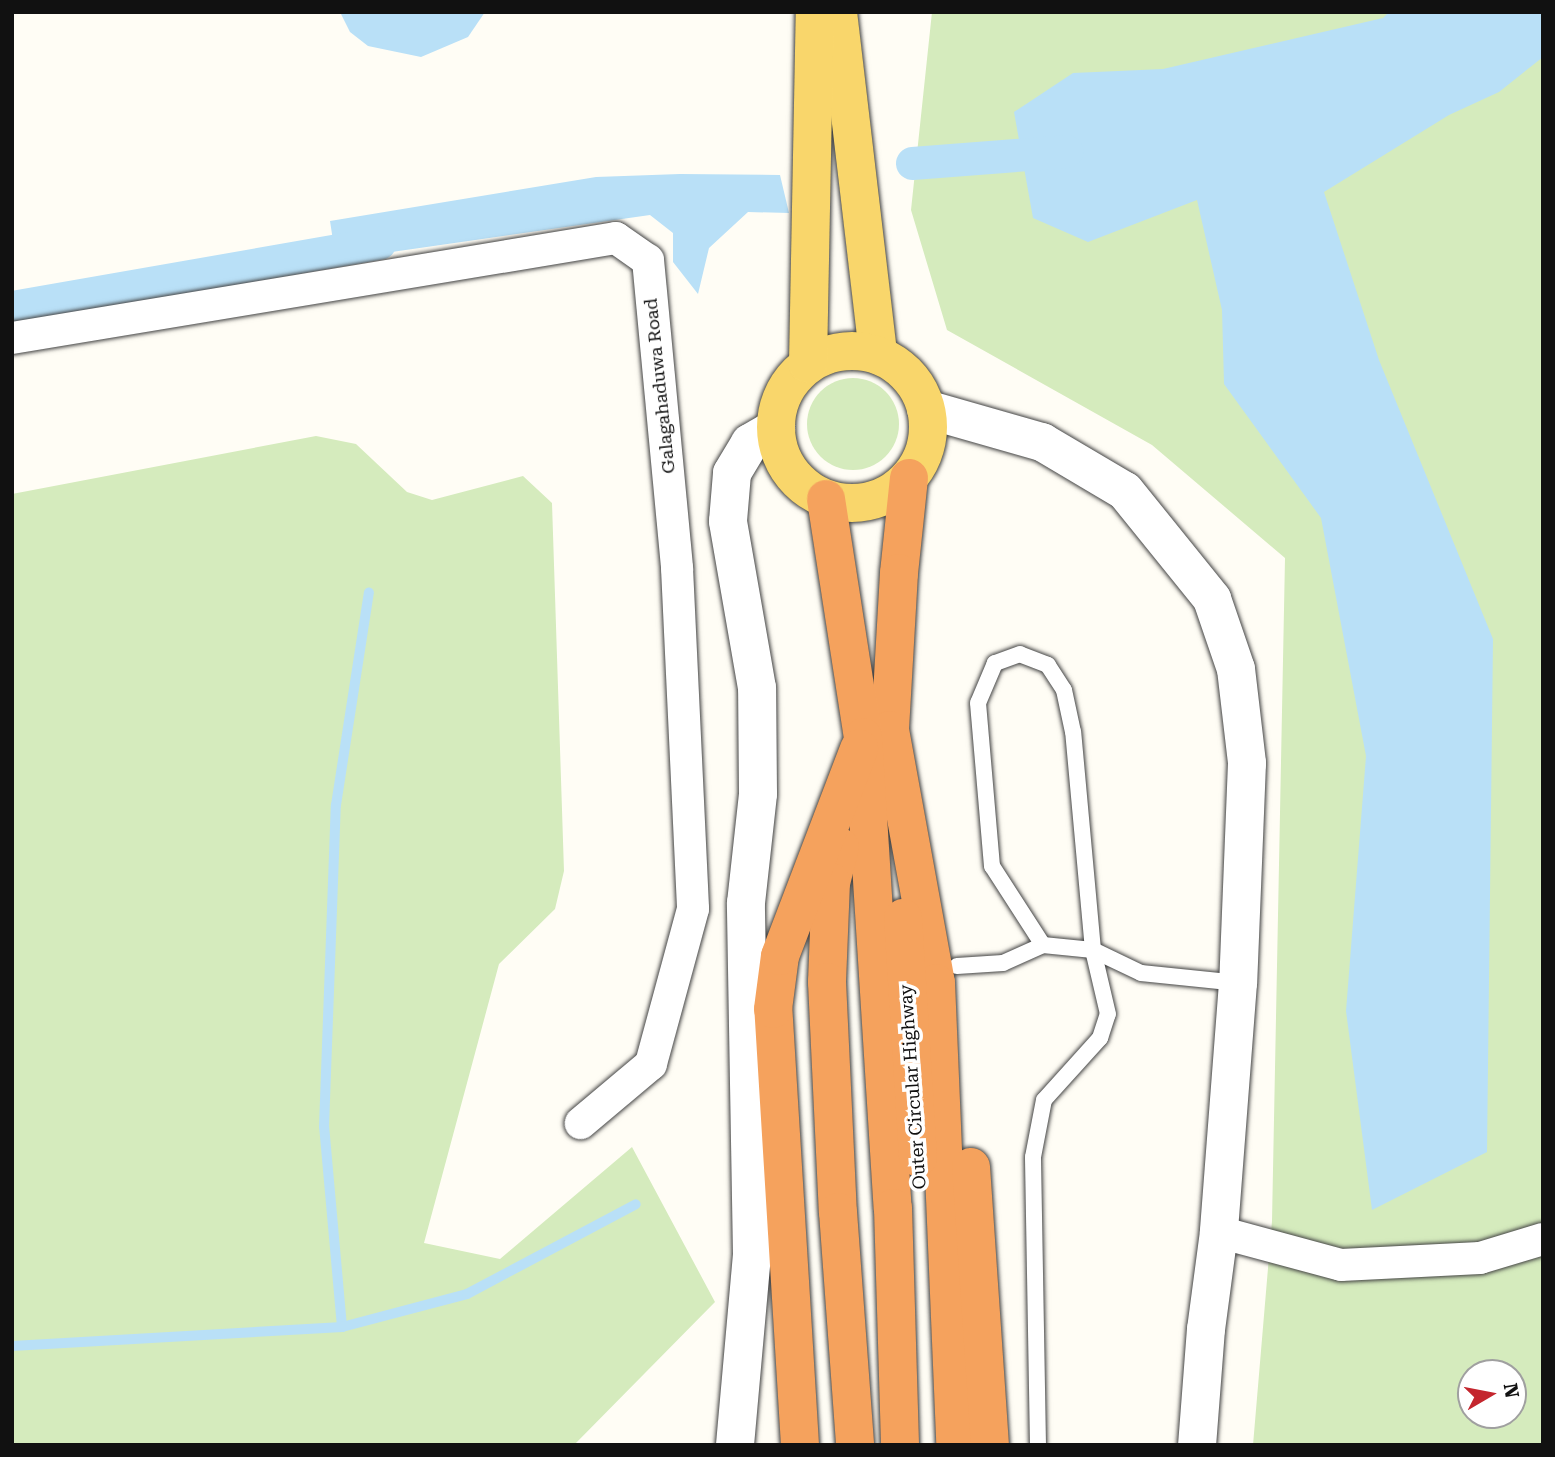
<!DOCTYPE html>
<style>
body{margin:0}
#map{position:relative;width:1555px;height:1457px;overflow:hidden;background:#fffdf5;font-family:"Roboto Serif",serif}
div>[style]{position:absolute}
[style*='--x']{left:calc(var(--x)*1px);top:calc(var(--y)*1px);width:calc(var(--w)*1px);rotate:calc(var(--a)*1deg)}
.green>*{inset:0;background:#d5ebbd}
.round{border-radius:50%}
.water>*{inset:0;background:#b9e0f7}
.stream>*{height:10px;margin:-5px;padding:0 5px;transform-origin:5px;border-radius:5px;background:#b9e0f7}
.canal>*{height:33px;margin:-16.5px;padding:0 16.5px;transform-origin:16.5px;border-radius:16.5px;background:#b9e0f7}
.roads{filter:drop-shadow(0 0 2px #444) drop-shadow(0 0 2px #444)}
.service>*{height:16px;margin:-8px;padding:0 8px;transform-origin:8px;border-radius:8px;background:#fff}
.minor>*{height:32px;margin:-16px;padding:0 16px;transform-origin:16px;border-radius:16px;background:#fff}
.tertiary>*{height:38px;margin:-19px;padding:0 19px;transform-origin:19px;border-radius:19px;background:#fff}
.primary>*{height:38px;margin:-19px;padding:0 19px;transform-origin:19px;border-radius:19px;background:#f9d66b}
.primary>.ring{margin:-19px;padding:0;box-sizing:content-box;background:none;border:38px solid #f9d66b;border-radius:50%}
.motorway>*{height:38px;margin:-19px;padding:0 19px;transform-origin:19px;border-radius:19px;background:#f5a25d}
span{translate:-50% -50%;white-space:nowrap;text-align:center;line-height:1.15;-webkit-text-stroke:7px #fff;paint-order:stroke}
.street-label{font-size:18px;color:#111}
.frame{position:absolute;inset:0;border:14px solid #111;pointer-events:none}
.north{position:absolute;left:1457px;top:1359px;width:70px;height:70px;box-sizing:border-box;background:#fff;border:2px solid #a0a0a0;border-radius:50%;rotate:80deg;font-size:19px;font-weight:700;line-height:28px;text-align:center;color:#111}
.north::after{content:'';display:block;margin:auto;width:24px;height:32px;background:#c4262e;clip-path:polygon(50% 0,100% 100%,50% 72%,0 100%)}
</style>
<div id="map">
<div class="green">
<div style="clip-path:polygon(evenodd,932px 12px,1543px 12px,1543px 1445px,1253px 1445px,1272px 1221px,1285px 558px,1152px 445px,947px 330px,911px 210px,932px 12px,1471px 1373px,1513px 1373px,1513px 1415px,1471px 1415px,1471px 1373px)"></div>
<div class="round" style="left:807px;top:378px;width:92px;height:92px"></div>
<div style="clip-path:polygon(316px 436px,356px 444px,407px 492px,432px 500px,523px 476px,552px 503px,564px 871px,555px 909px,499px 964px,424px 1243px,500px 1259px,632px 1147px,715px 1302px,574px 1445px,12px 1445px,12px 494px)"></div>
</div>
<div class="water">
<div style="clip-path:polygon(340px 12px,485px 12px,468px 37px,421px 57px,368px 46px,350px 32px)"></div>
<div style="clip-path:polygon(1389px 12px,1543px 12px,1543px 57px,1499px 92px,1449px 115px,1324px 192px,1379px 360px,1493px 639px,1487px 1152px,1372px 1210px,1346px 1011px,1366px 756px,1321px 518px,1224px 384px,1222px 310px,1197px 200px,1088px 242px,1033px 218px,1014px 112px,1073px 73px,1163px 69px,1383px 18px)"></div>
<div style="clip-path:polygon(680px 174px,780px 175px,789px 213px,748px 212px,709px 248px,698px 294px,673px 262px,673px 233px,650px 215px,336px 260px,330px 221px,596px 177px)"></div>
</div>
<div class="stream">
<div style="--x:342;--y:1327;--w:201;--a:-95.1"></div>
<div style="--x:324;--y:1127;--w:322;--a:-87.9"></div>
<div style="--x:336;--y:805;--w:215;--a:-81.2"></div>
<div style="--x:12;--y:1346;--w:331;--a:-3.3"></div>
<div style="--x:342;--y:1327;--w:129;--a:-14.8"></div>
<div style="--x:467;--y:1294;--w:191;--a:-28"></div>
</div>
<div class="canal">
<div style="--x:912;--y:163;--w:155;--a:-4.4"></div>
<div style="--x:12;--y:307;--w:373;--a:-9.9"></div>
</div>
<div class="roads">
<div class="service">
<div style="--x:957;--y:966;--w:46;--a:-3.7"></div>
<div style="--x:1003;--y:963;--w:44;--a:-24.2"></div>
<div style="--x:1043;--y:945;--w:50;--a:5.7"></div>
<div style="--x:1093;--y:950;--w:53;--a:25.6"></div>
<div style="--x:1141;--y:973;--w:98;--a:5.9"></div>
<div style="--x:1038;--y:1445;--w:288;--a:-91"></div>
<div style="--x:1033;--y:1157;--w:58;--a:-79.1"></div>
<div style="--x:1044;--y:1100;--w:84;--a:-47.9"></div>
<div style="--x:1100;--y:1038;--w:25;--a:-72"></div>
<div style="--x:1108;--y:1014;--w:66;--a:-103.2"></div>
<div style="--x:1093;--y:950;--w:219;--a:-95.2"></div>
<div style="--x:1073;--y:732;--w:43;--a:-102.1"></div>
<div style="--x:1064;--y:690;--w:30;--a:-123"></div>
<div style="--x:1048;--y:665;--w:30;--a:-159"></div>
<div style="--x:1020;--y:654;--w:27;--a:160"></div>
<div style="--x:995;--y:663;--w:43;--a:113"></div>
<div style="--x:978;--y:703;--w:164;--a:85.1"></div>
<div style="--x:992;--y:866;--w:94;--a:57.2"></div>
</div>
<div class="minor">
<div style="--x:12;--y:338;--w:612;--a:-9.4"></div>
<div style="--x:616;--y:238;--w:39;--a:35"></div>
<div style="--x:648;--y:260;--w:309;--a:84.6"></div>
<div style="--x:677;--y:568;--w:341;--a:87.3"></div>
<div style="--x:693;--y:909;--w:161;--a:105.2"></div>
<div style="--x:651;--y:1064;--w:92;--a:139.9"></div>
<div style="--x:1219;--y:1232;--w:126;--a:15.1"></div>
<div style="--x:1341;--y:1265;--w:139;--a:-2.9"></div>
<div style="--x:1480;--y:1258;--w:66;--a:-16.8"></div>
</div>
<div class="tertiary">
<div style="--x:926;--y:409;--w:121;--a:15.9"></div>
<div style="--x:1042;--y:442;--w:96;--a:30.6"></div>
<div style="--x:1125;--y:491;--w:139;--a:51.1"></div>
<div style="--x:1212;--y:599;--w:74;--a:71.1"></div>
<div style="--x:1236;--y:669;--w:95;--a:83.3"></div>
<div style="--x:1247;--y:763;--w:220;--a:92.3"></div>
<div style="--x:1238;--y:983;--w:250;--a:94.4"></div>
<div style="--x:1219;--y:1232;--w:98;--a:97.6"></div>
<div style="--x:1206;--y:1329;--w:116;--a:94.4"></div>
<div style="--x:735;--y:1445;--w:191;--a:-84.9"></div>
<div style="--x:752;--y:1255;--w:352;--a:-91"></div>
<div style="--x:746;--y:903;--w:110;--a:-83.7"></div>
<div style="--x:758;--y:794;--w:106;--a:-90.5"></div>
<div style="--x:757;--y:688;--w:169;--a:-99.9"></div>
<div style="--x:728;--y:521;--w:48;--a:-85.2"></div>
<div style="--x:732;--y:473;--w:35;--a:-59"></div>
<div style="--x:750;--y:443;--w:30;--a:-30"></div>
</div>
<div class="primary">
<div style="--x:838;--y:12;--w:345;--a:83.3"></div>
<div class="ring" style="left:776px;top:351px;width:114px;height:114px"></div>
<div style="--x:808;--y:364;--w:352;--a:-88.9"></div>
</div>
<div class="motorway">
<div style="--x:909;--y:478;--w:96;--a:96"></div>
<div style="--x:899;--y:573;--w:157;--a:93.3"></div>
<div style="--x:890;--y:730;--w:257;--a:79.7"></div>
<div style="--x:936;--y:983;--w:462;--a:87.6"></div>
<div style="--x:826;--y:499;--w:241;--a:81.2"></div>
<div style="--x:863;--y:737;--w:472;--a:86.4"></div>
<div style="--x:893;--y:1208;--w:237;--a:88.3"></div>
<div style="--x:840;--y:847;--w:36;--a:104"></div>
<div style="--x:831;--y:882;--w:100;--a:92.3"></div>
<div style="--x:827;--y:982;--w:230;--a:87.3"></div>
<div style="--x:838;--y:1212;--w:234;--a:85.8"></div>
<div style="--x:903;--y:918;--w:240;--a:86.4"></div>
<div style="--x:971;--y:1167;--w:279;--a:86.1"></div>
<div style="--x:800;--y:1445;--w:437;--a:-93.5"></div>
<div style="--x:773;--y:1009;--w:53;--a:-82.5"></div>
<div style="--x:780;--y:956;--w:222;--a:-69.1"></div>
</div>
</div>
<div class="street-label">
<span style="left:660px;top:386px;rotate:-96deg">Galagahaduwa Road</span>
<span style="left:913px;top:1087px;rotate:-94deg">Outer Circular Highway</span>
</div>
<div class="frame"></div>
<div class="north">N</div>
</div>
